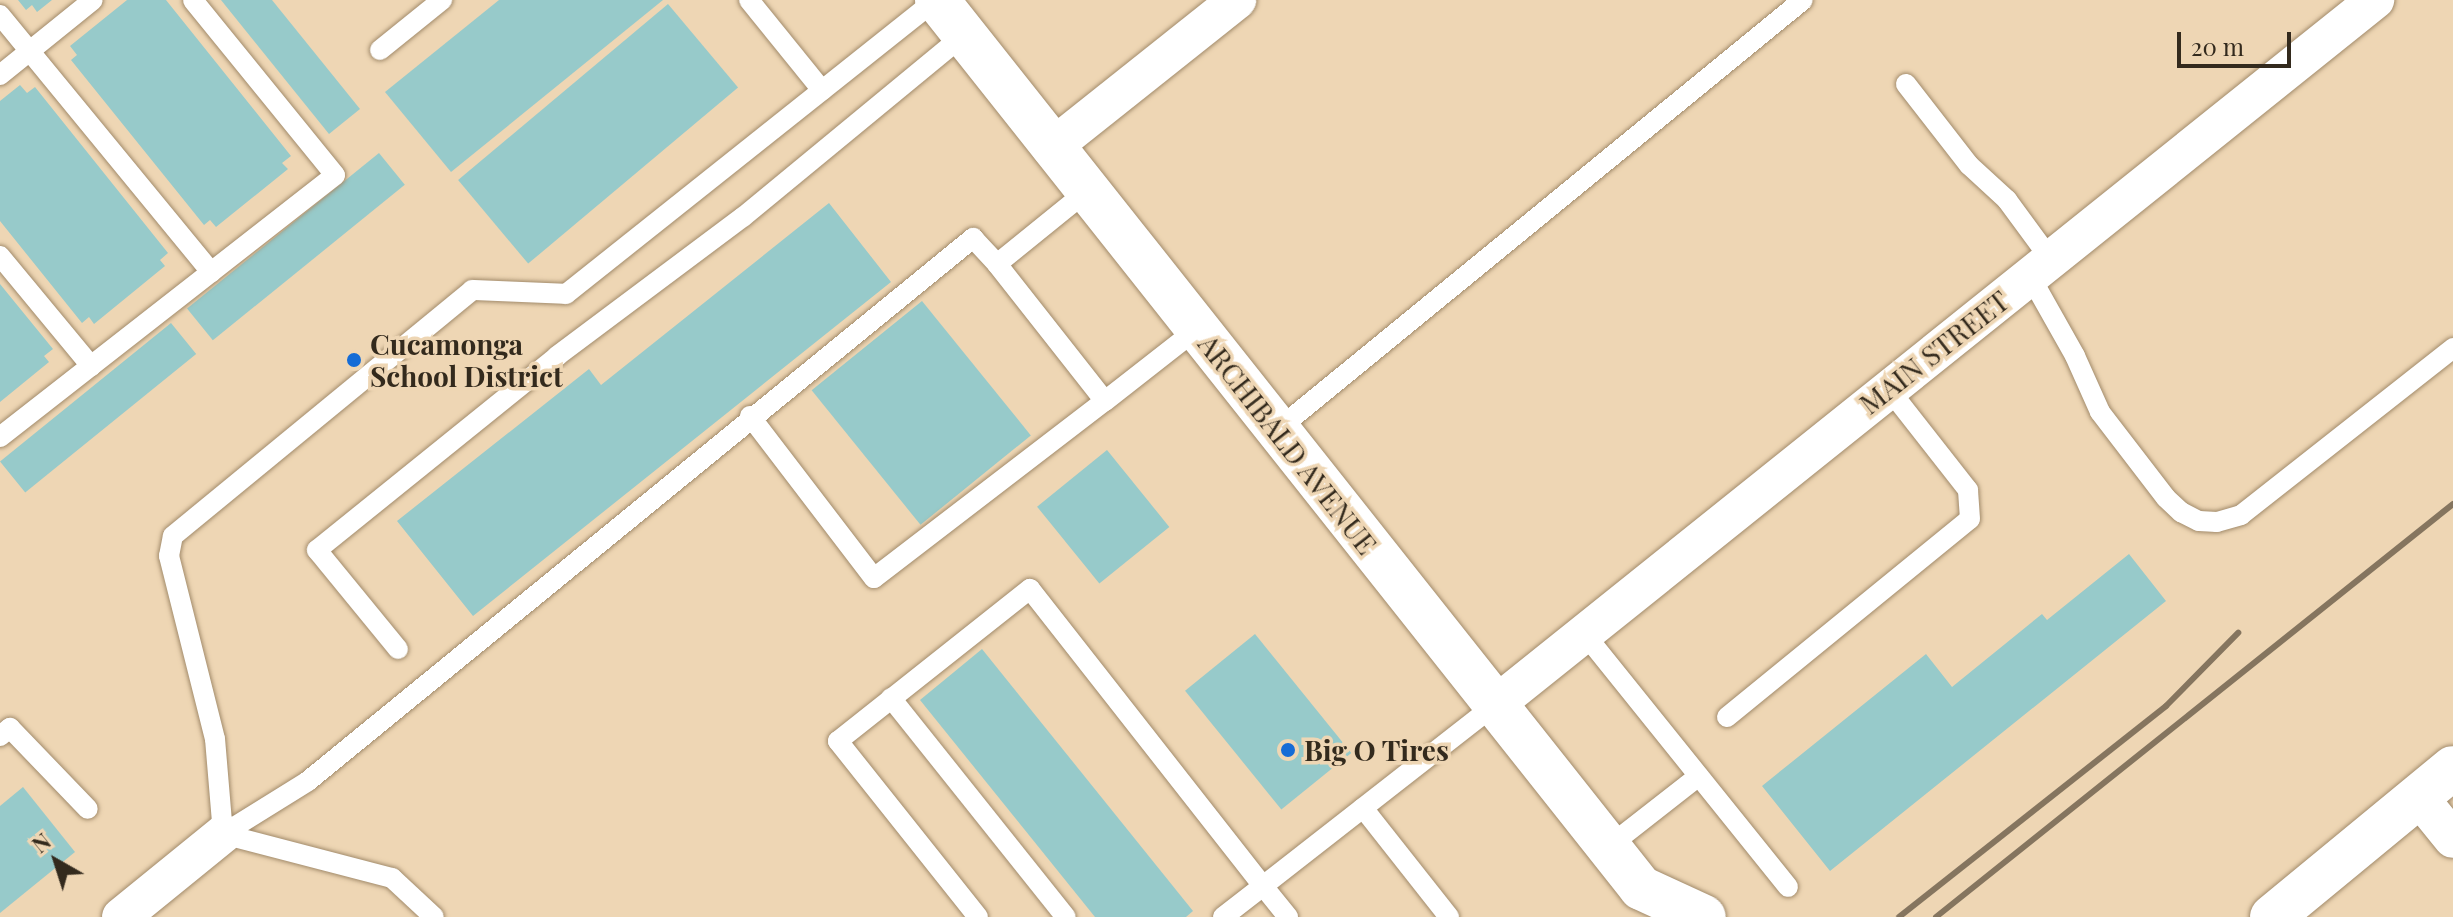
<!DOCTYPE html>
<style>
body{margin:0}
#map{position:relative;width:2453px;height:917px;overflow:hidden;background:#eed6b4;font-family:"Playfair Display",serif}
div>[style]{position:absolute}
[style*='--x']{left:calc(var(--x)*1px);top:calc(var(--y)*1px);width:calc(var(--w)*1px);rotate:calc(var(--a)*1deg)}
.building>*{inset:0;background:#97caca;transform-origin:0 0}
.roads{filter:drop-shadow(0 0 2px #a28b6b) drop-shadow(0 0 2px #a28b6b)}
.lane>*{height:20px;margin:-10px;padding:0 10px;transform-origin:10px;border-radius:10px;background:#fff}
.street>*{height:38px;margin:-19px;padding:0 19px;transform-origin:19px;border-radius:19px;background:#fff}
.secondary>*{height:44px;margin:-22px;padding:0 22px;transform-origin:22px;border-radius:22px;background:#fff}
.rail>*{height:6px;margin:-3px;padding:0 3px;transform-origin:3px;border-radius:3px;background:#85755f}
.dots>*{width:22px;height:22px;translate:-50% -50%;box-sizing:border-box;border:4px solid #eed6b4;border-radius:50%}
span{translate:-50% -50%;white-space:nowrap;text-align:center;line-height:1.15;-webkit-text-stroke:7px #eed6b4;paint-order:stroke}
.poi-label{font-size:28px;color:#332a1d;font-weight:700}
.left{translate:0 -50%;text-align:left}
.street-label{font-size:28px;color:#332a1d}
.north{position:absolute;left:16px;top:821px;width:80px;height:80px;-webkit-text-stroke:6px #eed6b4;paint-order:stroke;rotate:321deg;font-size:22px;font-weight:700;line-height:32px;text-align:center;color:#332a1d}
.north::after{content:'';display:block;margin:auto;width:28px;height:36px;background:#332a1d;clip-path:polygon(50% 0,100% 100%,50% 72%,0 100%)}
.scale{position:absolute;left:2177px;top:32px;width:114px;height:36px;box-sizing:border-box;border:4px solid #332a1d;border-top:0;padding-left:10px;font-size:24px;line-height:28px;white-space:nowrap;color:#332a1d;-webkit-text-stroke:6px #eed6b4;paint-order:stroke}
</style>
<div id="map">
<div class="building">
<div style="clip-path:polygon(18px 0,52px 0,37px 12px,32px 5px,26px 10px)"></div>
<div style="clip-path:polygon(127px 0,166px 0,291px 156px,282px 163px,288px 169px,216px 227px,210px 220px,204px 225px,71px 60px,77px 55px,70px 46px)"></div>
<div style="clip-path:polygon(221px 0,272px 0,360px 109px,329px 134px)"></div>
<div style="clip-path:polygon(499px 0,663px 0,451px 172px,385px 92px)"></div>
<div style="left:668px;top:4px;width:109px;height:274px;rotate:50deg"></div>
<div style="clip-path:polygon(20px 85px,27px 93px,35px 87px,168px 253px,160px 260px,165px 266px,94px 324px,89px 317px,82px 323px,0 221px,0 101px)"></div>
<div style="left:379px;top:153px;width:41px;height:247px;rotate:51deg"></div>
<div style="clip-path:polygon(829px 203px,891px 282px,473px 616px,397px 521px,589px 369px,601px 385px)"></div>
<div style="clip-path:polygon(0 284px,53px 349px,44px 356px,49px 362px,0 402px)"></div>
<div style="left:922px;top:301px;width:173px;height:142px;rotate:51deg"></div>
<div style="left:171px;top:323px;width:40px;height:220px;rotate:51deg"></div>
<div style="left:1107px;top:450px;width:99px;height:90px;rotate:51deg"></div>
<div style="clip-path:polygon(2129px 554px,2166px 601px,1830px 871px,1762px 786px,1926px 654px,1952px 687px,2042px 614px,2047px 620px)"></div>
<div style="left:1255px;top:634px;width:153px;height:90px;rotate:51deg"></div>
<div style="clip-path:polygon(982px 649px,1193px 911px,1186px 917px,1095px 917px,920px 700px)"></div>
<div style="clip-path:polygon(23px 787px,75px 852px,0 913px,0 806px)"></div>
</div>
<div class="roads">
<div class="lane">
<div style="--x:749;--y:0;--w:116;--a:51"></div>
<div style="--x:0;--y:15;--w:333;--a:50.6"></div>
<div style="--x:380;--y:50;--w:80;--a:-38.9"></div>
<div style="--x:0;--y:75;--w:119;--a:-38.9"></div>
<div style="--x:1906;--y:84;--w:103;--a:52.1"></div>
<div style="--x:1969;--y:165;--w:52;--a:42.6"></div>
<div style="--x:2007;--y:200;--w:74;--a:53.7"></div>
<div style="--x:0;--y:256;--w:143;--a:50.4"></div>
<div style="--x:997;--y:264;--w:174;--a:51.8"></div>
<div style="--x:1105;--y:401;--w:117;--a:-38"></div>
<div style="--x:2030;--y:276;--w:92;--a:60.6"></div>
<div style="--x:2075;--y:356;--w:61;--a:65.9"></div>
<div style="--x:2100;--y:412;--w:108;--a:52.5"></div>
<div style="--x:2166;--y:498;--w:21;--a:43"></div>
<div style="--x:2181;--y:512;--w:20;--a:27"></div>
<div style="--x:2199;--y:521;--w:18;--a:3"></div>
<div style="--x:2217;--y:522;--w:25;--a:-16"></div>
<div style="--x:2241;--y:515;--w:270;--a:-38.2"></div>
<div style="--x:750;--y:416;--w:204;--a:52.6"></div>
<div style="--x:874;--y:578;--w:291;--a:-37.5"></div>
<div style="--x:1277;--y:430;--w:679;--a:-39.27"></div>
<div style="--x:0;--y:437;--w:425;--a:-38"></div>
<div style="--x:335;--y:175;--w:225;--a:-129.1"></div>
<div style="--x:1583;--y:632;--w:327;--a:51.2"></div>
<div style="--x:398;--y:649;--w:128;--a:-129.3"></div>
<div style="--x:317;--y:550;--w:309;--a:-38.9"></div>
<div style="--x:557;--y:356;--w:232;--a:-36.8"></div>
<div style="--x:743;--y:217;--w:288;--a:-39.5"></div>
<div style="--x:891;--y:698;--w:280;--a:51.4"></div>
<div style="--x:1727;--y:717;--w:313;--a:-39.2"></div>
<div style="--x:1970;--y:519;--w:29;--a:-94"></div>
<div style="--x:1968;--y:490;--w:130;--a:-128.1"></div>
<div style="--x:0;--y:736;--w:13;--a:-39"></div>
<div style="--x:10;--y:728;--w:112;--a:46.1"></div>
<div style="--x:1363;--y:808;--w:139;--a:51.7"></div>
<div style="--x:223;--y:834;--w:95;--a:-94.8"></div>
<div style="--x:215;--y:739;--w:189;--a:-104.1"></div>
<div style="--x:169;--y:556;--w:20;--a:-79"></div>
<div style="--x:173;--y:536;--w:387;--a:-39.4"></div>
<div style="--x:472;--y:290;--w:94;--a:2.4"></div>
<div style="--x:566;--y:294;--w:473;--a:-38.5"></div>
<div style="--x:223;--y:834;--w:100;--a:-31.9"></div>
<div style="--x:308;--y:781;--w:859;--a:-39.23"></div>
<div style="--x:973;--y:238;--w:35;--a:47"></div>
<div style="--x:997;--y:264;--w:114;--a:-39"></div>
<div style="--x:223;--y:834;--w:175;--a:14.6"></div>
<div style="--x:392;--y:878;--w:57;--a:42.9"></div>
<div style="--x:1608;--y:847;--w:115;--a:-38"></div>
<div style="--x:978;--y:917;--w:225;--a:-128.5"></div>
<div style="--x:838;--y:741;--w:245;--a:-38.4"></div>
<div style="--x:1030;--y:589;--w:377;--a:51.9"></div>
<div style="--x:1263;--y:886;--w:294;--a:-38"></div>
<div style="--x:1223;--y:917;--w:51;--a:-37.8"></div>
<div style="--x:1263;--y:886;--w:40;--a:51"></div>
</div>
<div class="street">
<div style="--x:1051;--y:148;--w:238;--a:-38.5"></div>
<div style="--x:1495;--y:705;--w:1128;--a:-38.7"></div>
<div style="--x:2418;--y:796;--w:55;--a:50.9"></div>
<div style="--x:121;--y:917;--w:132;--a:-39.1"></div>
</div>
<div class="secondary">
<div style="--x:937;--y:0;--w:1133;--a:51.59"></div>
<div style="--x:1641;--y:888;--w:69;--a:24.7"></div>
<div style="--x:2272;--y:917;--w:234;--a:-39.5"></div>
</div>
</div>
<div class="rail">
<div style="--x:1899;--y:917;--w:340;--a:-38.3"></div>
<div style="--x:2166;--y:706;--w:103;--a:-45.4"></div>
<div style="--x:1936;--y:917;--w:662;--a:-38.62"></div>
</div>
<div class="dots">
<div style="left:354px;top:360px;background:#156cd6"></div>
<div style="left:1288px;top:750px;background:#156cd6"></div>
</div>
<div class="poi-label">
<span class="left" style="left:370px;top:360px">Cucamonga<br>School District</span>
<span class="left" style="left:1304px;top:750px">Big O Tires</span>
</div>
<div class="street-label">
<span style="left:1934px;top:352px;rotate:-38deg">MAIN STREET</span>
<span style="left:1288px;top:444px;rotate:52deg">ARCHIBALD AVENUE</span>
</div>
<div class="north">N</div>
<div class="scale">20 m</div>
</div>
